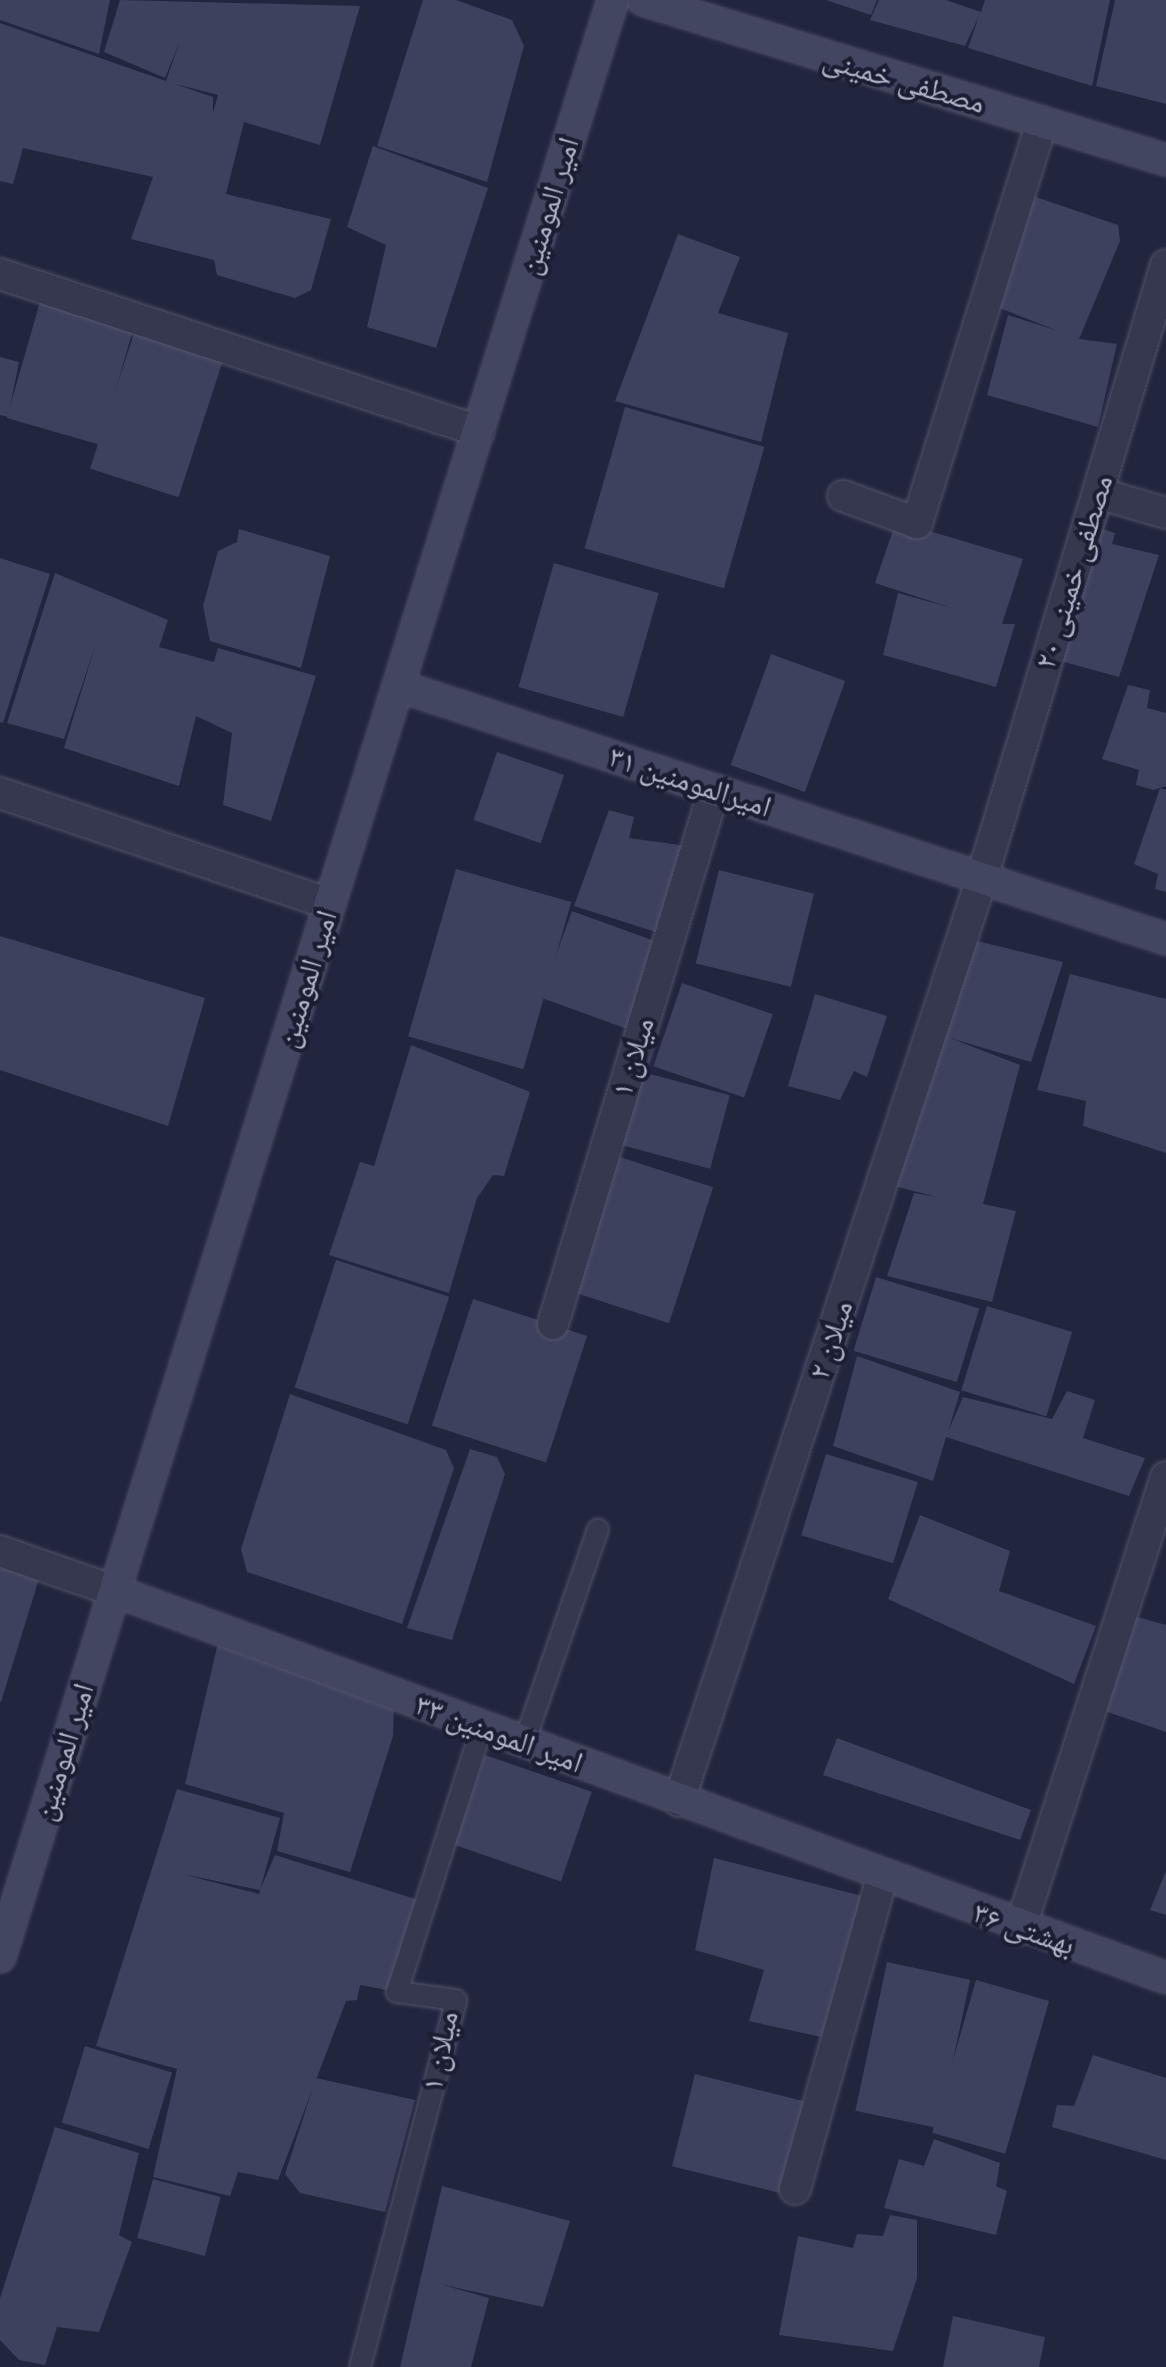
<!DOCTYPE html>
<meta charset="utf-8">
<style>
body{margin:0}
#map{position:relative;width:1166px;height:2367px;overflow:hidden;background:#21253e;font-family:Karla,"Noto Naskh Arabic",sans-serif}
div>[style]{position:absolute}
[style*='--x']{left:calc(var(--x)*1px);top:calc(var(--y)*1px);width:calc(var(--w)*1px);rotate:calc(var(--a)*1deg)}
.building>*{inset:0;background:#3d415e;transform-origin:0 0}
.roads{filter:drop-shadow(0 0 2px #515369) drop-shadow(0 0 2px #515369)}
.lane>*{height:20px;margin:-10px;padding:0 10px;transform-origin:10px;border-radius:10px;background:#35384e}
.street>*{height:30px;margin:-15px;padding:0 15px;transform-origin:15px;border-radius:15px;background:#35384e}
.secondary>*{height:30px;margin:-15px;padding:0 15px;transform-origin:15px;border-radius:15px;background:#434661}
span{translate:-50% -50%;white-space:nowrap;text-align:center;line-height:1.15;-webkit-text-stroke:8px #1b1d33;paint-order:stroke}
.street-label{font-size:30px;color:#b1b3c9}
</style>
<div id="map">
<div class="building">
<div style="clip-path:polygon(0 0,110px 0,99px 54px,0 20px)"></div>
<div style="clip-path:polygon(evenodd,120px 0,360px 6px,320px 145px,244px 122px,226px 194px,331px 219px,311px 290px,295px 298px,217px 275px,214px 260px,131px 239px,153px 177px,23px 148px,13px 184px,0 181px,0 23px,166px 81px,180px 41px,165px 78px,104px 52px,120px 0,175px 84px,218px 95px,213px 113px,213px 97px,175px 84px)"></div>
<div style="clip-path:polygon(423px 0,456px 0,512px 20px,524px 46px,487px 182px,377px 146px)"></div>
<div style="clip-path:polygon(826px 0,877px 0,871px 15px)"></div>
<div style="clip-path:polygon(879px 0,946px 0,981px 12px,985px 0,1110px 0,1092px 86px,968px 48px,979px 16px,965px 46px,870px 20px)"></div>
<div style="clip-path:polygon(1115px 0,1166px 0,1166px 104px,1096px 86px)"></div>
<div style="clip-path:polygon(373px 146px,488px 188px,436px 348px,367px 327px,386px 245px,347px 227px)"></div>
<div style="clip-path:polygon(1030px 195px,1118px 225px,1120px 241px,1079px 339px,1117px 344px,1098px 427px,987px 395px,1008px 315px,1058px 331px,992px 305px)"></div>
<div style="clip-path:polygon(678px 234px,740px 257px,718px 313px,788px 333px,761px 442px,615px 401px)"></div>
<div style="left:42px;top:295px;width:97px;height:128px;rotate:16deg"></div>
<div style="left:137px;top:324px;width:93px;height:152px;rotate:18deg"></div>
<div style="clip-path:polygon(0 357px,19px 362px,8px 417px,0 415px)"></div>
<div style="left:625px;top:407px;width:145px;height:147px;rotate:16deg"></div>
<div style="clip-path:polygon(896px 521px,1023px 559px,1002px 624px,1015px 624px,996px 687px,883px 655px,898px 593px,952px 608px,875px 583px)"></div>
<div style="clip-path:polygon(1100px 528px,1115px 533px,1112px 544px,1159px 555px,1119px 677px,1057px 660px)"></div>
<div style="clip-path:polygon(239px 529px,330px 556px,301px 668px,210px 641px,203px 606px,218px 551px,237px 542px)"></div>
<div style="clip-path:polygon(0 558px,50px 574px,3px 723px,0 722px)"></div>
<div style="left:554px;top:563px;width:109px;height:129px;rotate:16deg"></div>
<div style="clip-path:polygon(55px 573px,168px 620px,159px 647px,214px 662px,218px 648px,316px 676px,271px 821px,223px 805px,232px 733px,196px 716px,179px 786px,64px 748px,96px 643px,64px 739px,7px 723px)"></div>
<div style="left:771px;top:654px;width:79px;height:118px;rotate:20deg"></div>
<div style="clip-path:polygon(1128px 685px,1150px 690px,1147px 708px,1166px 713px,1166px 786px,1154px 790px,1136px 785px,1139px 770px,1102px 759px)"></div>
<div style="left:497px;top:752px;width:71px;height:72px;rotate:19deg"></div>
<div style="clip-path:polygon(1160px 788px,1166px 790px,1166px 892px,1155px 889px,1158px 874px,1134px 864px)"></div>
<div style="clip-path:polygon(609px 810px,634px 817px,629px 838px,687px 846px,665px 935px,574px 906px)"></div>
<div style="left:456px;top:869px;width:120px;height:174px;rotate:16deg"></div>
<div style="left:719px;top:870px;width:98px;height:96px;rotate:14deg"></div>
<div style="left:572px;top:911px;width:93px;height:92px;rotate:20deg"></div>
<div style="clip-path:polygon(0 936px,205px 998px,168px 1126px,0 1070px)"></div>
<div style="clip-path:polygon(973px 940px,1063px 962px,1031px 1062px,950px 1038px,1020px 1065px,983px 1204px,1016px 1211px,992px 1302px,887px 1276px,914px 1193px,937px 1197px,894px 1186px)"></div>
<div style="clip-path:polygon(1070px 974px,1166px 999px,1166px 1153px,1083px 1126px,1086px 1101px,1037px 1090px)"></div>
<div style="left:682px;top:983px;width:96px;height:88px;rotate:19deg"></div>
<div style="clip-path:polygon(815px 994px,887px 1016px,867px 1077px,854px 1071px,840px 1100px,788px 1086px)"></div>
<div style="clip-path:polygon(411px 1045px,530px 1092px,504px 1176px,493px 1175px,477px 1198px,449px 1293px,329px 1255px,360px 1162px,374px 1166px)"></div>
<div style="left:639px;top:1071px;width:94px;height:76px;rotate:15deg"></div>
<div style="left:620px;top:1157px;width:98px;height:143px;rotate:18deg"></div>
<div style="left:336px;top:1260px;width:119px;height:134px;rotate:18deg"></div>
<div style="left:876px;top:1277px;width:108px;height:77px;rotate:17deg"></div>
<div style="left:473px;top:1299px;width:120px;height:133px;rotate:18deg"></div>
<div style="left:987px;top:1306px;width:89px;height:88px;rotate:17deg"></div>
<div style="clip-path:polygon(857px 1356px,960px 1392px,948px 1432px,963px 1397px,1052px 1419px,1067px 1391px,1095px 1400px,1083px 1438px,1145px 1458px,1129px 1496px,946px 1437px,933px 1481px,833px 1446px)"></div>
<div style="clip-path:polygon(290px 1394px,446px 1450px,454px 1468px,402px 1624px,247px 1572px,241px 1549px)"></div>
<div style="clip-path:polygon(470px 1449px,497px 1457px,505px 1474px,452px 1640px,407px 1628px)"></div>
<div style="left:826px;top:1454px;width:96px;height:85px;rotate:17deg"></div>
<div style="clip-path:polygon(920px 1515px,1010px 1551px,999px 1591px,1096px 1626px,1074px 1684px,888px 1599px)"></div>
<div style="clip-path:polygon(0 1555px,42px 1569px,1px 1702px,0 1702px)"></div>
<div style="clip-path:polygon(1127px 1614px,1166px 1625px,1166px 1732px,1096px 1708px)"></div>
<div style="clip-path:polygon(231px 1639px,394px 1702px,393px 1736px,350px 1872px,277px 1851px,284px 1813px,185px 1784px,217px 1647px)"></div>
<div style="clip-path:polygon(837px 1738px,1031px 1810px,1020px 1840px,823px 1775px)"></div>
<div style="left:485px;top:1755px;width:113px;height:95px;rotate:19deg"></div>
<div style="clip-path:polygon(177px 1789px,280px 1818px,260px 1890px,182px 1874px,259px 1894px,260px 1890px,275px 1855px,425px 1902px,397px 1992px,360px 1985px,357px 2000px,346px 2001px,278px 2180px,238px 2172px,230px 2196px,153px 2177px,177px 2069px,96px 2046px)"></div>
<div style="clip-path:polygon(714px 1858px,866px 1897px,830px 2039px,749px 2021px,764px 1970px,695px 1950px)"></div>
<div style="clip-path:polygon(1166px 1871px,1166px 1915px,1150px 1910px)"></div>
<div style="left:887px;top:1962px;width:85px;height:152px;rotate:12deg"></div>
<div style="left:976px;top:1980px;width:76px;height:159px;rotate:16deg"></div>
<div style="left:85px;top:2046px;width:91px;height:80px;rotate:17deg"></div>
<div style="clip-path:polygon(1093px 2055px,1166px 2078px,1166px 2160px,1052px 2127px,1057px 2105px,1074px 2106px)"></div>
<div style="left:695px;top:2074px;width:120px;height:95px;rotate:14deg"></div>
<div style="clip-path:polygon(316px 2078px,415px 2100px,385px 2212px,300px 2193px,285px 2174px)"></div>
<div style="clip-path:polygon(55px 2127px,139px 2153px,119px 2235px,132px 2242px,99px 2332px,57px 2327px,45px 2365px,19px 2360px,0 2340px,0 2298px)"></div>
<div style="clip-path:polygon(934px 2139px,1000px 2163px,996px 2186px,1007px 2191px,996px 2235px,884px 2208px,899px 2159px,924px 2166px)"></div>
<div style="left:153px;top:2179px;width:70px;height:61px;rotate:15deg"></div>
<div style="clip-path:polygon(442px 2186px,570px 2221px,543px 2307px,440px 2284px,489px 2298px,471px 2367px,400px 2367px)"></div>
<div style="clip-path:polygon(890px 2215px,917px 2220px,917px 2278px,893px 2351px,779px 2335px,798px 2236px,853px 2248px,857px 2234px,883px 2236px)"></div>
<div style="clip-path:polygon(953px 2316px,1045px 2337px,1039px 2367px,943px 2367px)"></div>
</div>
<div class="roads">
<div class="lane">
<div style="--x:524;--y:1743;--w:226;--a:-70.9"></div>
<div style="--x:360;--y:2367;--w:379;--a:-75.3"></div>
<div style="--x:456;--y:2000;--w:60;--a:-172.3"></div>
<div style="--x:397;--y:1992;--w:278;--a:-72.2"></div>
</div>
<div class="street">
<div style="--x:0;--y:274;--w:504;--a:18.15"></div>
<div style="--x:1098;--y:493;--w:71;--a:16.4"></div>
<div style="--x:843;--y:496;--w:79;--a:20"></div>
<div style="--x:917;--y:523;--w:420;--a:-72.7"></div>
<div style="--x:0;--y:793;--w:348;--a:18.6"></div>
<div style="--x:553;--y:1324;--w:558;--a:-73.22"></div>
<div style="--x:0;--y:1551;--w:122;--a:19.2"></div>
<div style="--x:679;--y:1801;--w:971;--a:-71.83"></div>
<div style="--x:982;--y:878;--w:640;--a:-73.29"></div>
<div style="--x:1020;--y:1929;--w:475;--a:-72.1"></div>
<div style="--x:795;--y:2189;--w:323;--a:-74.4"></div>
</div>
<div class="secondary">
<div style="--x:643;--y:0;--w:547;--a:17.01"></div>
<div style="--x:399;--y:686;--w:808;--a:18.26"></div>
<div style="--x:115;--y:1591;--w:1120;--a:20.21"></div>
<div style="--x:0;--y:1957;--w:2051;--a:-72.61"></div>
</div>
</div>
<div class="street-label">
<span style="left:904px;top:81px;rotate:16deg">مصطفی خمینی</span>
<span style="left:549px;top:206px;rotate:-73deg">امیر المومنین</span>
<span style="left:1074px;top:572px;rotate:-73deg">مصطفی خمینی ۲۰</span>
<span style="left:690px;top:782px;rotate:18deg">امیرالمومنین ۳۱</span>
<span style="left:307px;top:979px;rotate:-73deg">امیر المومنین</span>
<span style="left:633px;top:1057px;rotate:-73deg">میلان ۱</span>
<span style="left:831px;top:1340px;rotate:-72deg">میلان ۲</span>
<span style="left:499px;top:1734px;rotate:20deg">امیر المومنین ۳۳</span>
<span style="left:64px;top:1752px;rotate:-73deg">امیر المومنین</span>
<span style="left:1024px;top:1929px;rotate:19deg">بهشتی ۳۶</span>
<span style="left:440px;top:2051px;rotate:-78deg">میلان ۱</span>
</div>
</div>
